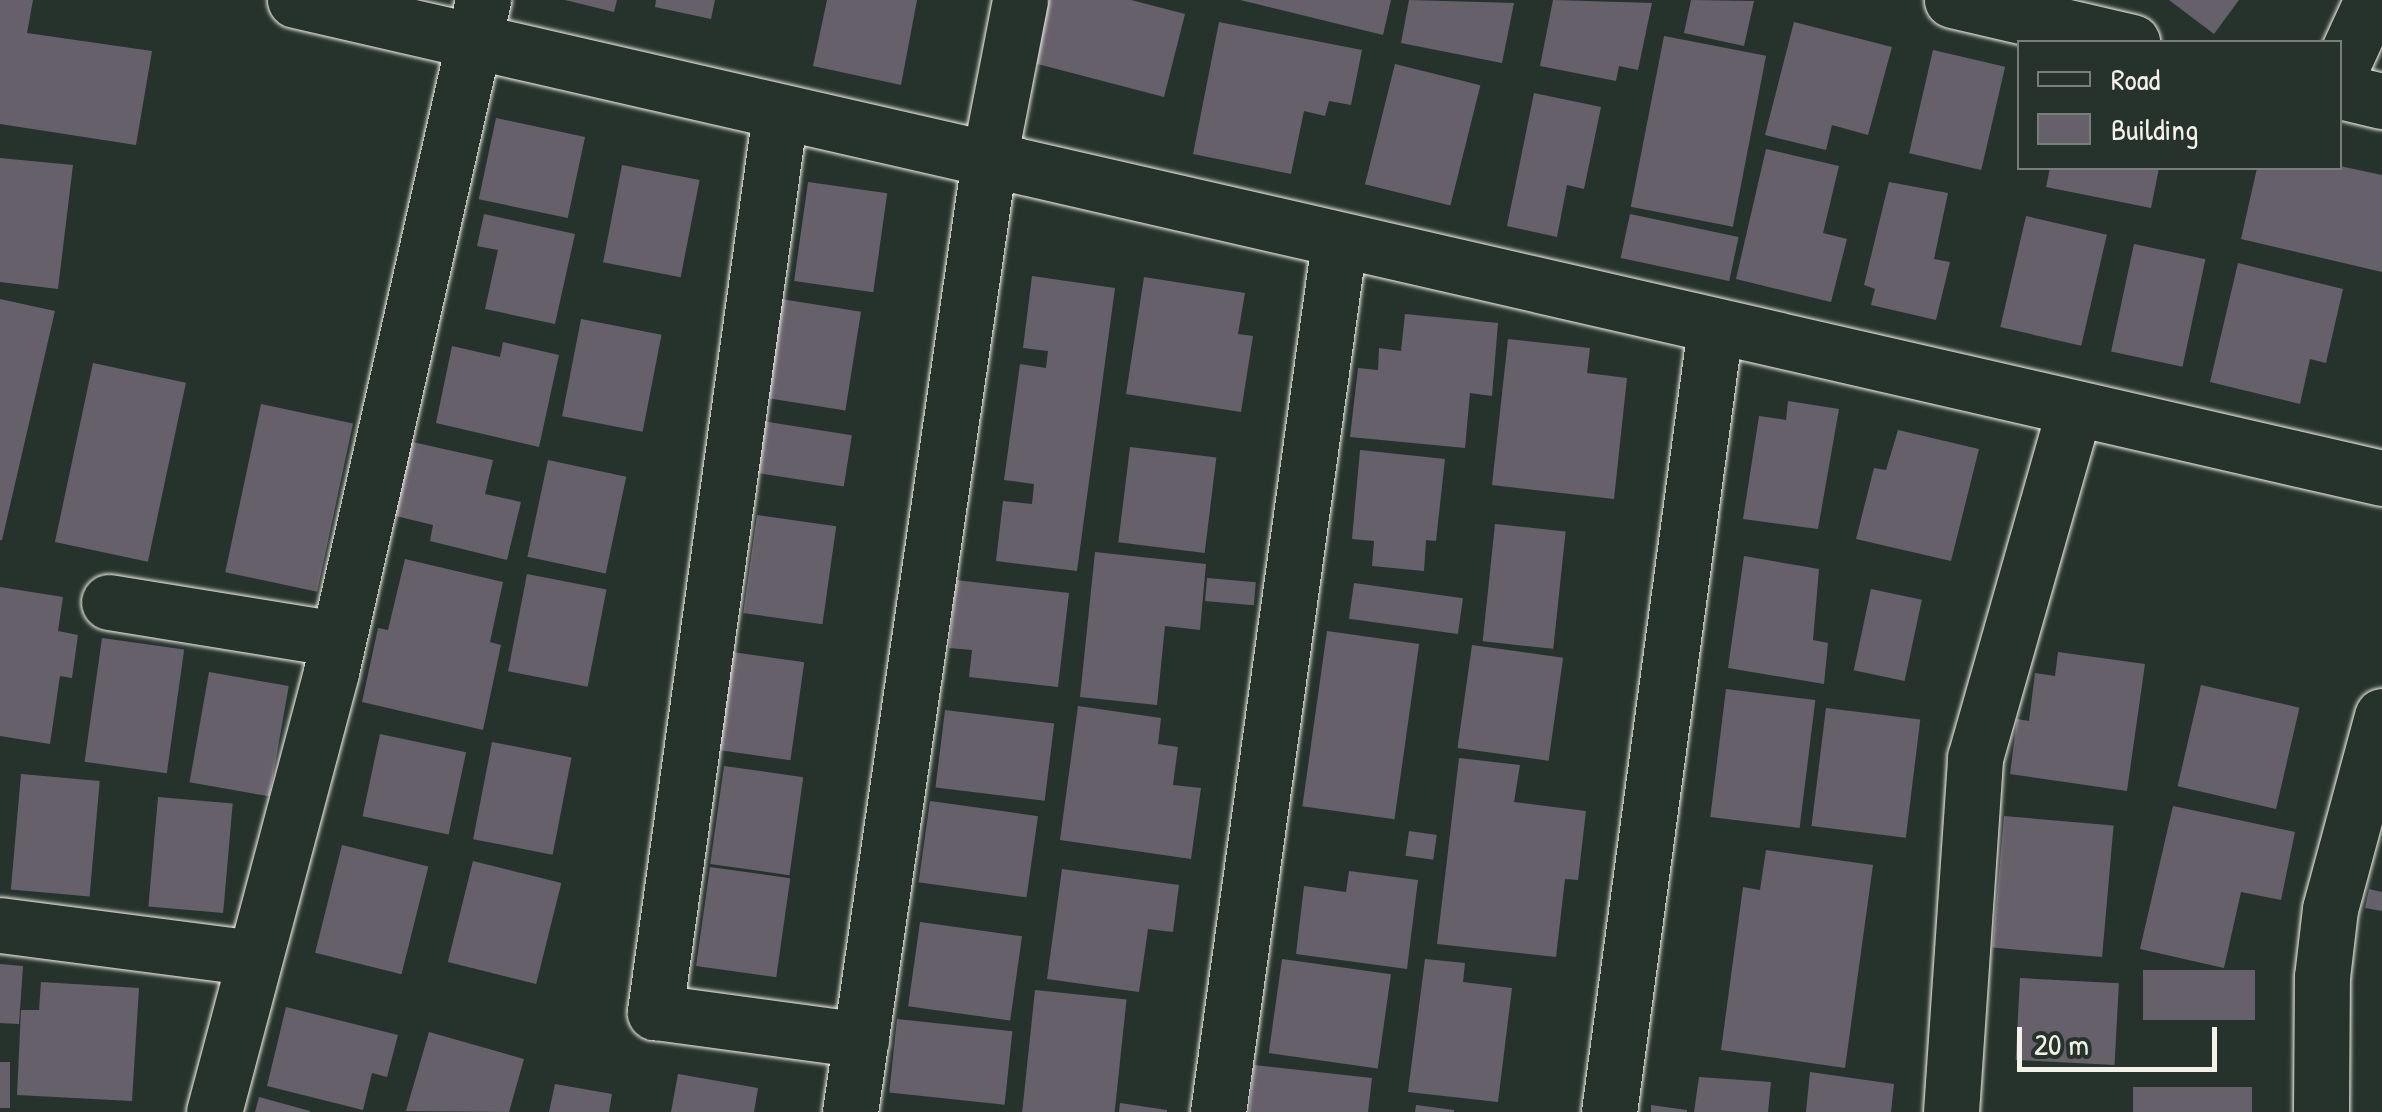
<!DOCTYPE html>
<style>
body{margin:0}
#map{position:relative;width:2382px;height:1112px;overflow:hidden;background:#26332d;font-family:"Patrick Hand",sans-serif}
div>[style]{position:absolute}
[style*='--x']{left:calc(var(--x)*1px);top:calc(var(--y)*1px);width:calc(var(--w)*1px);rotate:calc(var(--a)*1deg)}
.building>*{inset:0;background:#66606a;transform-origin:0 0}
.roads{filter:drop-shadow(0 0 2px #f4f1e8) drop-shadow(0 0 2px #f4f1e8)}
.street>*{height:55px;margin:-27.5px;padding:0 27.5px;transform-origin:27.5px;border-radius:27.5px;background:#26332d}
span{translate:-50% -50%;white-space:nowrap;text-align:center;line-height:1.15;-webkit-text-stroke:8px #26332d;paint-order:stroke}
.legend{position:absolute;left:2017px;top:40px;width:325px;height:130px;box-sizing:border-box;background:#26332d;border:2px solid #787f78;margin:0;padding:12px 18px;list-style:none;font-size:30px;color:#f4f1e8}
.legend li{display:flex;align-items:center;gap:20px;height:50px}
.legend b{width:50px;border:2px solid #787f78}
.scale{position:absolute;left:2017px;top:1027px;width:200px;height:45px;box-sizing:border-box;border:5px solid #f4f1e8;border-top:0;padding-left:12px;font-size:30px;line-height:35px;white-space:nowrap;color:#f4f1e8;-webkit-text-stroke:8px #26332d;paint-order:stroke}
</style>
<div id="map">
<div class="building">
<div style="clip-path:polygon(0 0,33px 0,27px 33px,152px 51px,136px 145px,0 124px)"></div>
<div style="clip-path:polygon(565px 0,617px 0,614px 12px)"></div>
<div style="clip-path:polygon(656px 0,715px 0,711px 19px,655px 7px)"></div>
<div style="clip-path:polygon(827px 0,917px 0,901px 85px,813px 66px)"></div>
<div style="clip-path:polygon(1046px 0,1131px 0,1185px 14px,1164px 97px,1030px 62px)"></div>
<div style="clip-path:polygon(1240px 0,1391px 0,1383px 35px)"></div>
<div style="clip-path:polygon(1409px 0,1514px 3px,1502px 63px,1401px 43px)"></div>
<div style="clip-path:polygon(1553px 0,1652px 3px,1638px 70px,1619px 66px,1616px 81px,1540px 66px)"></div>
<div style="clip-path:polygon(1691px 0,1754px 1px,1744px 46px,1684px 33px)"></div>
<div style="clip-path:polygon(2169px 0,2239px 0,2214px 34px)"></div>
<div style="clip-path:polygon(1219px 22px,1362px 50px,1351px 105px,1329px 101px,1325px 116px,1304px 111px,1291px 174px,1193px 154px)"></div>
<div style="clip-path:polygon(1794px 22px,1892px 47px,1868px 135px,1832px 125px,1826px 150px,1765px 135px)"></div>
<div style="left:1664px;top:36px;width:104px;height:174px;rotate:11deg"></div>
<div style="left:1933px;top:50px;width:74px;height:106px;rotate:13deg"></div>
<div style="left:1395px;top:64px;width:88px;height:124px;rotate:14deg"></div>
<div style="clip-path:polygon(1534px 93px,1601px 107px,1584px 189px,1567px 185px,1557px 237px,1507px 226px)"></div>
<div style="left:496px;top:118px;width:91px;height:83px;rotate:12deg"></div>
<div style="clip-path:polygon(1766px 149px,1839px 166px,1823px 233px,1847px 239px,1831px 302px,1736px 279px)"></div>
<div style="clip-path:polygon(0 158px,73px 165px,58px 289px,0 282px)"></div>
<div style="left:622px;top:165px;width:79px;height:99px;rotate:11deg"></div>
<div style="clip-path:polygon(2340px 166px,2382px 175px,2382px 272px,2241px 239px,2257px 168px)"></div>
<div style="clip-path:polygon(2050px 168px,2159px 168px,2151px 208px,2046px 187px)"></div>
<div style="left:808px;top:182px;width:80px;height:100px;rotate:8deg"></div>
<div style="clip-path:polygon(1889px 182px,1948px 193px,1934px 259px,1950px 262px,1936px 320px,1871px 305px,1875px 289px,1864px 285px)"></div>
<div style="clip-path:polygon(484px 214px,575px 234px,555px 324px,485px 309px,498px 250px,477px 246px)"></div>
<div style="left:1630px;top:214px;width:111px;height:45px;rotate:12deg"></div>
<div style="left:2026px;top:216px;width:83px;height:114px;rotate:13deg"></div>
<div style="left:2134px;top:244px;width:73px;height:110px;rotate:12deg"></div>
<div style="clip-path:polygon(2238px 263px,2343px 289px,2326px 363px,2310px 359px,2300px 404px,2210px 382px)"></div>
<div style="clip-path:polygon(1032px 276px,1115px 288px,1077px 571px,996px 561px,1003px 501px,1032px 504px,1034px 484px,1004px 480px,1020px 364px,1046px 368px,1048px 351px,1023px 348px)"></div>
<div style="clip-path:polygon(1144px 277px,1245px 293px,1238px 334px,1253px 336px,1241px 412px,1126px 394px)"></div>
<div style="clip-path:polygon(0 299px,55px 311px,2px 540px,0 540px)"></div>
<div style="left:781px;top:299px;width:81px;height:100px;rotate:9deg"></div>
<div style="clip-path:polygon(1405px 314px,1498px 323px,1492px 396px,1470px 393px,1465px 448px,1350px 437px,1358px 368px,1378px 370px,1379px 348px,1401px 351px)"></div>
<div style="left:581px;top:319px;width:82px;height:99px;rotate:11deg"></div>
<div style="clip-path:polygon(1508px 339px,1590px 348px,1587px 373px,1627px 378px,1614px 499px,1492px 485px)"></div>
<div style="clip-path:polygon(503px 342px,559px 355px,539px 447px,436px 423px,452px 346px,500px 357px)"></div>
<div style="left:93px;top:363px;width:95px;height:183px;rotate:12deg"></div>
<div style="clip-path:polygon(1788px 401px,1839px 409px,1818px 529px,1743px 519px,1759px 416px,1786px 420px)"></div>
<div style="left:261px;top:404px;width:94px;height:172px;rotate:12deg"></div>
<div style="left:762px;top:421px;width:91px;height:52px;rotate:9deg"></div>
<div style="clip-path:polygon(1898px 430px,1979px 449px,1951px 561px,1856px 539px,1874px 468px,1886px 470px)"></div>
<div style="clip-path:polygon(408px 441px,493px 460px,485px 494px,521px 502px,507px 560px,430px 541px,433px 525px,392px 515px)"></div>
<div style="left:1130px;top:447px;width:87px;height:96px;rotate:7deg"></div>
<div style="clip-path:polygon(1360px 450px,1445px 459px,1436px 541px,1426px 540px,1424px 571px,1372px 566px,1374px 541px,1352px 539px)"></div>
<div style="left:548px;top:460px;width:80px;height:99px;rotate:12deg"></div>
<div style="left:757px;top:515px;width:80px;height:99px;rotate:8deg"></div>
<div style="left:1495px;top:524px;width:71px;height:118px;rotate:6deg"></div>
<div style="clip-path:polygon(1095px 552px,1206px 564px,1200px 630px,1165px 626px,1157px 705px,1080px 697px)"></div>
<div style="clip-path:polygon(1744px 556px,1819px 569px,1813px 640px,1828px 643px,1824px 684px,1728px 668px)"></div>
<div style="clip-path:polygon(405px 559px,503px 582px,490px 642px,501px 645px,483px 730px,362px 702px,378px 628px,388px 630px)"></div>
<div style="left:527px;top:574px;width:81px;height:99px;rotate:11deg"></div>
<div style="left:1207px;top:578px;width:49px;height:23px;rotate:5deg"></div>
<div style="clip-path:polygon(956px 580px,1069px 593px,1058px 687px,969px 677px,972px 650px,949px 648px)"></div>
<div style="left:1354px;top:583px;width:110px;height:36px;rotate:8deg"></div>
<div style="clip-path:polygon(0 587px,63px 597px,58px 631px,78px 635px,72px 678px,60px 676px,50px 744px,0 736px)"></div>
<div style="left:1871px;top:589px;width:52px;height:83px;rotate:12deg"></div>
<div style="left:1327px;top:631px;width:93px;height:177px;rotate:8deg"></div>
<div style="left:102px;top:638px;width:83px;height:125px;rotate:8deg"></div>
<div style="left:1472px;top:645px;width:92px;height:104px;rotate:8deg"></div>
<div style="left:725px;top:651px;width:80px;height:99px;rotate:8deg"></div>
<div style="clip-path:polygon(2058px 652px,2145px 664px,2127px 791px,2010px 774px,2017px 719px,2029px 721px,2035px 673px,2055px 676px)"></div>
<div style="left:209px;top:672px;width:81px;height:112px;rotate:10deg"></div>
<div style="left:2201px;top:685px;width:101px;height:104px;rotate:13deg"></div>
<div style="left:1726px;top:689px;width:90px;height:129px;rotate:7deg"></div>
<div style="clip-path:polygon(1078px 706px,1161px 718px,1158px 744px,1178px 747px,1173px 785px,1201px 788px,1191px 859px,1060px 840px)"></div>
<div style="left:1826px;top:708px;width:95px;height:119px;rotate:7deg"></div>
<div style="left:945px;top:710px;width:110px;height:78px;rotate:7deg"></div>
<div style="left:380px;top:734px;width:88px;height:84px;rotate:12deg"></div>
<div style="left:492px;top:742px;width:81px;height:99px;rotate:11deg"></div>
<div style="clip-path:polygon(1459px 758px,1520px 765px,1514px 802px,1586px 811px,1578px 880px,1565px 879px,1556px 957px,1437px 944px)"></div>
<div style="left:724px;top:766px;width:80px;height:99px;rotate:8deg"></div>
<div style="left:21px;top:774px;width:79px;height:116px;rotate:5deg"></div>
<div style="left:158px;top:797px;width:75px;height:110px;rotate:5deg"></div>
<div style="left:930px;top:801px;width:109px;height:82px;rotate:8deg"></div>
<div style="clip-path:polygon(2173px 806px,2295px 832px,2281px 900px,2241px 892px,2224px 968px,2140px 949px)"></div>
<div style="left:2004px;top:816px;width:110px;height:132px;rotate:5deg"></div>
<div style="left:1409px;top:831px;width:28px;height:25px;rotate:8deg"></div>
<div style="left:342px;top:845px;width:89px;height:111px;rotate:14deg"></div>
<div style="clip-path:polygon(1766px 850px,1873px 865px,1845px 1068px,1721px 1050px,1743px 887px,1760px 890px)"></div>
<div style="left:473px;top:861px;width:91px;height:104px;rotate:14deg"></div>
<div style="left:710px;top:867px;width:81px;height:100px;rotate:8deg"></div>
<div style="clip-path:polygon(1062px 869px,1179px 885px,1173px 932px,1148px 929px,1139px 992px,1047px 979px)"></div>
<div style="clip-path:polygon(1349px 871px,1418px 880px,1407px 969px,1296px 954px,1304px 886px,1346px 892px)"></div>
<div style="clip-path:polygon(2369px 889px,2382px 892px,2382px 911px,2365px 908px)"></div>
<div style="left:920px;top:922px;width:103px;height:85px;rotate:8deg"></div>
<div style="left:1282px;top:959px;width:110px;height:95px;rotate:8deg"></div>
<div style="clip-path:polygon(1425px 959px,1465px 963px,1463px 982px,1512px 988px,1498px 1102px,1408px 1092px)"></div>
<div style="clip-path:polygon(0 964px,23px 966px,19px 1024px,0 1023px)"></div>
<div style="left:2143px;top:970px;width:112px;height:50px"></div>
<div style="left:2020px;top:978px;width:99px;height:82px;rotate:3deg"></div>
<div style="clip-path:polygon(41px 982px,139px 988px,132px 1101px,17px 1095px,21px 1010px,39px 1010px)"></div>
<div style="left:1035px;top:990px;width:92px;height:123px;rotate:6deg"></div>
<div style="clip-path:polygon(286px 1007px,398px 1035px,387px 1077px,372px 1073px,363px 1110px,267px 1086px)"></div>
<div style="left:897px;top:1019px;width:116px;height:74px;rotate:6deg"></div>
<div style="clip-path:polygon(429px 1032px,524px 1059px,509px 1112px,406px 1111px)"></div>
<div style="left:0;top:1062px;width:10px;height:46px"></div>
<div style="clip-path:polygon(1254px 1065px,1372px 1078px,1368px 1112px,1249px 1112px)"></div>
<div style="clip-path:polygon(1810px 1072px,1894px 1084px,1891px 1112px,1806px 1112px)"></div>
<div style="clip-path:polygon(678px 1074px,758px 1088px,754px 1112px,671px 1112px)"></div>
<div style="clip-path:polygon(1699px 1077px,1771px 1082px,1768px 1112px,1694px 1112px)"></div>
<div style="clip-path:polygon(555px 1084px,612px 1094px,609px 1112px,549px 1112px)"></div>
<div style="left:2133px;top:1087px;width:119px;height:25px"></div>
<div style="clip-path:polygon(259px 1097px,310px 1111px,310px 1112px,255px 1112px)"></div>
<div style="clip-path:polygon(1120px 1103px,1167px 1110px,1167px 1112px,1119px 1112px)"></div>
<div style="clip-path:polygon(1416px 1105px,1454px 1110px,1454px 1112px,1415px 1112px)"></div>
<div style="clip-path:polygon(1651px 1105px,1687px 1110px,1687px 1112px,1651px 1112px)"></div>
</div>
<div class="roads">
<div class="street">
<div style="--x:295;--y:0;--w:2141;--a:12.9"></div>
<div style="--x:1952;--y:0;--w:185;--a:13.1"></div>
<div style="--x:2340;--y:70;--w:77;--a:-65.4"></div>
<div style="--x:2340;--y:91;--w:43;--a:13.4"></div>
<div style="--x:780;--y:113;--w:908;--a:97.92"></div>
<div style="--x:655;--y:1012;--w:208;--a:7.7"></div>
<div style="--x:109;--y:602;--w:231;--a:9.2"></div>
<div style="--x:0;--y:925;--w:256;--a:7.4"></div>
<div style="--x:214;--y:1112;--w:455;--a:-75.1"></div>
<div style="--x:331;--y:672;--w:689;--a:-77.25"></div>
<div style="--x:850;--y:1112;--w:962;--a:-81.69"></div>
<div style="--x:989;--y:160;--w:163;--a:-79"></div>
<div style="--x:1218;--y:1112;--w:878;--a:-82.08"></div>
<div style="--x:1609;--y:1112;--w:791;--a:-82.3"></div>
<div style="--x:1951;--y:1112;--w:355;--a:-86.1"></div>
<div style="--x:1975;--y:758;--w:362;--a:-74.1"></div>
<div style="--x:2321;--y:1112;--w:135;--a:-89.6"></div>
<div style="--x:2322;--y:977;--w:68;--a:-83.3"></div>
<div style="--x:2330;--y:909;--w:200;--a:-74.9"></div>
</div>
</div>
<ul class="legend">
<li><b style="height:12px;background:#26332d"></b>Road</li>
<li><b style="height:28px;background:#66606a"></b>Building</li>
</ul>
<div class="scale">20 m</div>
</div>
